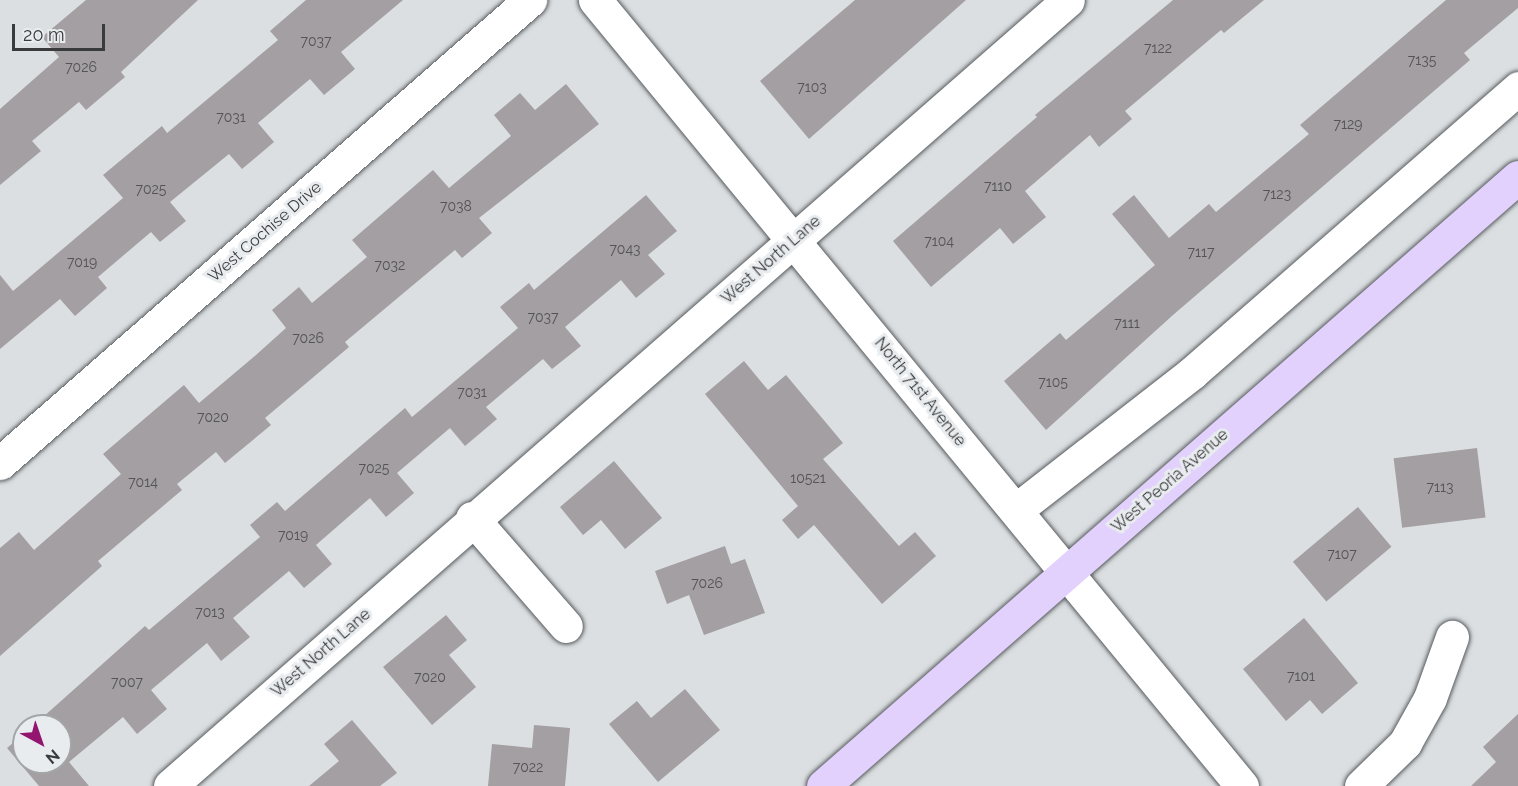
<!DOCTYPE html>
<style>
body{margin:0}
#map{position:relative;width:1518px;height:786px;overflow:hidden;background:#dbdfe2;font-family:Raleway,sans-serif}
div>[style]{position:absolute}
[style*='--x']{left:calc(var(--x)*1px);top:calc(var(--y)*1px);width:calc(var(--w)*1px);rotate:calc(var(--a)*1deg)}
.building>*{inset:0;background:#a39fa2;transform-origin:0 0}
.roads{filter:drop-shadow(0 0 2px #575b5d) drop-shadow(0 0 2px #575b5d)}
.minor>*{height:33px;margin:-16.5px;padding:0 16.5px;transform-origin:16.5px;border-radius:16.5px;background:#fff}
.major>*{height:33px;margin:-16.5px;padding:0 16.5px;transform-origin:16.5px;border-radius:16.5px;background:#e2d0fd}
span{translate:-50% -50%;white-space:nowrap;text-align:center;line-height:1.15;-webkit-text-stroke:6px #e9ecef;paint-order:stroke}
.number-label{font-size:14px;color:#545355}
.number-label span{-webkit-text-stroke-width:0}
.street-label{font-size:16px;color:#393a3b}
.north{position:absolute;left:12px;top:714px;width:60px;height:60px;box-sizing:border-box;background:#e9ecef;border:2px solid #a3a5a7;border-radius:50%;rotate:140deg;font-size:16px;font-weight:700;line-height:24px;text-align:center;color:#393a3b}
.north::after{content:'';display:block;margin:auto;width:21px;height:27px;background:#931570;clip-path:polygon(50% 0,100% 100%,50% 72%,0 100%)}
.scale{position:absolute;left:12px;top:24px;width:93px;height:27px;box-sizing:border-box;border:3px solid #393a3b;border-top:0;padding-left:8px;font-size:18px;line-height:21px;white-space:nowrap;color:#393a3b;-webkit-text-stroke:4px #e9ecef;paint-order:stroke}
</style>
<div id="map">
<div class="building">
<div style="clip-path:polygon(86px 0,198px 0,121px 72px,125px 77px,86px 110px,79px 102px,32px 141px,41px 151px,0 185px,0 109px,59px 57px,42px 37px)"></div>
<div style="clip-path:polygon(306px 0,403px 0,341px 52px,355px 69px,324px 95px,310px 79px,258px 123px,274px 142px,242px 169px,229px 154px,170px 202px,186px 221px,160px 242px,151px 232px,98px 277px,107px 288px,75px 316px,60px 299px,0 349px,0 275px,13px 291px,123px 198px,103px 175px,162px 126px,167px 133px,278px 40px,270px 31px)"></div>
<div style="clip-path:polygon(855px 0,966px 0,809px 139px,760px 81px)"></div>
<div style="clip-path:polygon(1173px 0,1264px 0,1224px 33px,1221px 30px,1125px 111px,1132px 119px,1099px 147px,1090px 135px,1025px 191px,1046px 217px,1013px 244px,1000px 228px,931px 287px,893px 241px,1037px 117px,1035px 115px)"></div>
<div style="clip-path:polygon(1446px 0,1518px 0,1518px 8px,1464px 53px,1470px 60px,1173px 315px,1046px 430px,1004px 381px,1060px 333px,1066px 340px,1155px 265px,1112px 214px,1134px 195px,1169px 238px,1209px 204px,1216px 212px,1309px 134px,1300px 125px)"></div>
<div style="clip-path:polygon(566px 84px,599px 124px,479px 218px,492px 233px,462px 258px,455px 250px,345px 342px,349px 347px,265px 418px,271px 425px,225px 463px,216px 452px,177px 484px,182px 490px,98px 561px,102px 566px,0 656px,0 548px,19px 532px,34px 550px,121px 474px,103px 454px,184px 385px,199px 403px,256px 355px,286px 328px,272px 310px,299px 287px,312px 303px,367px 257px,352px 240px,433px 170px,449px 188px,511px 136px,494px 115px,520px 93px,535px 110px)"></div>
<div style="clip-path:polygon(646px 195px,677px 231px,648px 255px,665px 274px,636px 298px,621px 280px,565px 327px,581px 346px,552px 369px,543px 359px,486px 407px,497px 419px,465px 446px,450px 428px,397px 473px,414px 493px,386px 517px,370px 498px,316px 545px,332px 564px,304px 588px,289px 571px,233px 618px,250px 637px,221px 661px,207px 643px,151px 690px,167px 709px,137px 734px,123px 717px,69px 762px,89px 786px,39px 786px,7px 748px,24px 734px,24px 762px,60px 762px,60px 726px,33px 726px,145px 626px,149px 630px,260px 537px,250px 525px,277px 502px,285px 511px,405px 408px,412px 417px,518px 328px,500px 307px,529px 283px,534px 290px)"></div>
<div style="clip-path:polygon(744px 361px,768px 390px,786px 375px,843px 443px,823px 459px,899px 546px,915px 532px,936px 556px,882px 604px,814px 525px,798px 539px,782px 520px,798px 506px,705px 394px)"></div>
<div style="left:1477px;top:448px;width:70px;height:84px;rotate:83deg"></div>
<div style="clip-path:polygon(614px 461px,662px 518px,625px 549px,601px 520px,583px 535px,560px 507px)"></div>
<div style="left:1358px;top:507px;width:52px;height:85px;rotate:50deg"></div>
<div style="clip-path:polygon(725px 546px,731px 564px,745px 559px,765px 613px,704px 635px,689px 595px,667px 604px,655px 571px)"></div>
<div style="clip-path:polygon(446px 615px,467px 640px,449px 655px,476px 687px,432px 725px,383px 667px)"></div>
<div style="clip-path:polygon(1304px 618px,1358px 683px,1322px 714px,1310px 700px,1286px 721px,1243px 669px)"></div>
<div style="clip-path:polygon(685px 689px,720px 730px,658px 782px,609px 724px,637px 701px,651px 718px)"></div>
<div style="clip-path:polygon(1518px 714px,1518px 786px,1471px 786px,1496px 762px,1483px 747px)"></div>
<div style="clip-path:polygon(352px 720px,397px 773px,380px 786px,309px 786px,339px 761px,324px 744px)"></div>
<div style="clip-path:polygon(534px 725px,570px 728px,565px 786px,488px 786px,492px 744px,532px 748px)"></div>
</div>
<div class="roads">
<div class="minor">
<div style="--x:595;--y:0;--w:1018;--a:50.54"></div>
<div style="--x:0;--y:463;--w:704;--a:-41.14"></div>
<div style="--x:1016;--y:510;--w:224;--a:-37.9"></div>
<div style="--x:1193;--y:372;--w:432;--a:-41.1"></div>
<div style="--x:472;--y:518;--w:143;--a:49"></div>
<div style="--x:170;--y:786;--w:1193;--a:-41.19"></div>
<div style="--x:1361;--y:786;--w:62;--a:-44.3"></div>
<div style="--x:1405;--y:743;--w:51;--a:-60.9"></div>
<div style="--x:1430;--y:698;--w:65;--a:-70.2"></div>
</div>
<div class="major">
<div style="--x:823;--y:786;--w:924;--a:-41.23"></div>
</div>
</div>
<div class="number-label">
<span style="left:316px;top:41px">7037</span>
<span style="left:1158px;top:48px">7122</span>
<span style="left:1422px;top:60px">7135</span>
<span style="left:81px;top:67px">7026</span>
<span style="left:812px;top:87px">7103</span>
<span style="left:231px;top:117px">7031</span>
<span style="left:1348px;top:124px">7129</span>
<span style="left:998px;top:186px">7110</span>
<span style="left:151px;top:189px">7025</span>
<span style="left:1277px;top:194px">7123</span>
<span style="left:456px;top:206px">7038</span>
<span style="left:939px;top:241px">7104</span>
<span style="left:625px;top:249px">7043</span>
<span style="left:1201px;top:252px">7117</span>
<span style="left:82px;top:262px">7019</span>
<span style="left:390px;top:265px">7032</span>
<span style="left:543px;top:317px">7037</span>
<span style="left:1127px;top:323px">7111</span>
<span style="left:308px;top:338px">7026</span>
<span style="left:1053px;top:382px">7105</span>
<span style="left:472px;top:392px">7031</span>
<span style="left:213px;top:417px">7020</span>
<span style="left:374px;top:468px">7025</span>
<span style="left:808px;top:478px">10521</span>
<span style="left:143px;top:482px">7014</span>
<span style="left:1440px;top:487px">7113</span>
<span style="left:293px;top:535px">7019</span>
<span style="left:1342px;top:554px">7107</span>
<span style="left:707px;top:583px">7026</span>
<span style="left:210px;top:612px">7013</span>
<span style="left:1301px;top:676px">7101</span>
<span style="left:430px;top:677px">7020</span>
<span style="left:127px;top:682px">7007</span>
<span style="left:528px;top:767px">7022</span>
</div>
<div class="street-label">
<span style="left:265px;top:232px;rotate:-41deg">West Cochise Drive</span>
<span style="left:771px;top:260px;rotate:-41deg">West North Lane</span>
<span style="left:920px;top:392px;rotate:51deg">North 71st Avenue</span>
<span style="left:1170px;top:481px;rotate:-41deg">West Peoria Avenue</span>
<span style="left:321px;top:653px;rotate:-41deg">West North Lane</span>
</div>
<div class="north">N</div>
<div class="scale">20 m</div>
</div>
